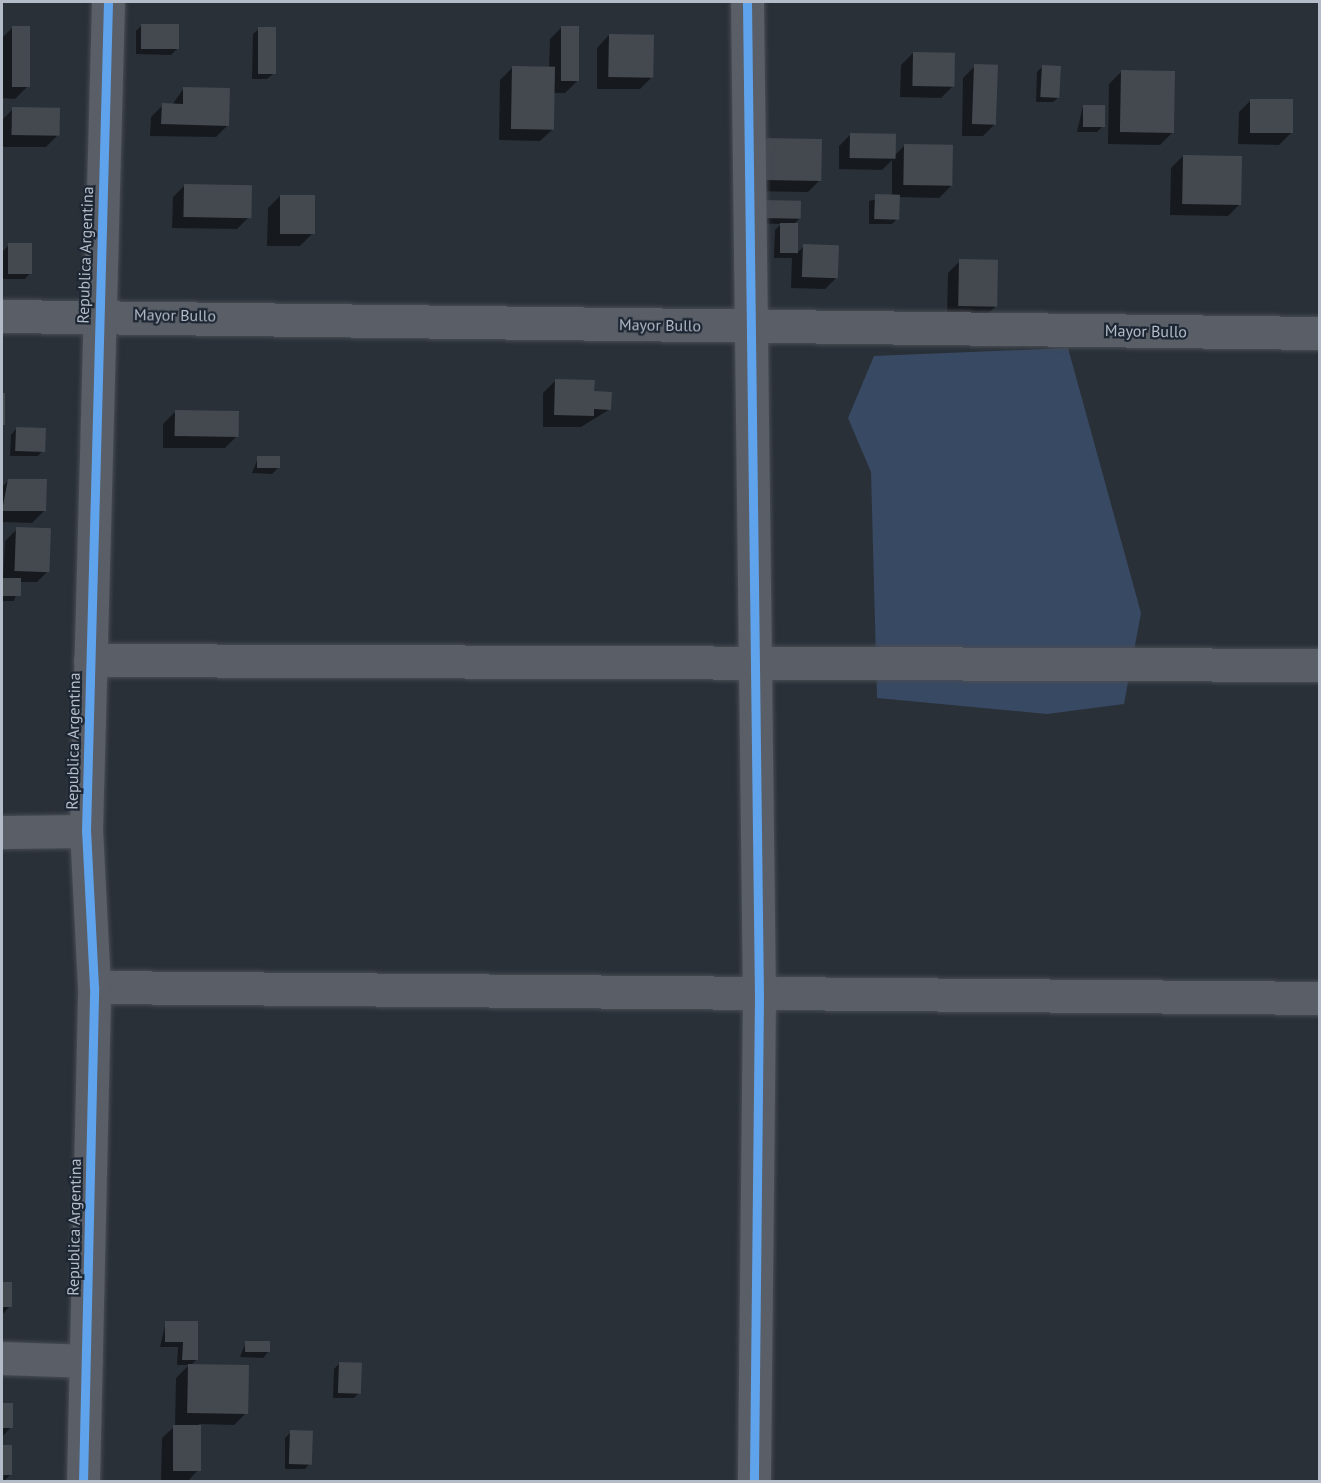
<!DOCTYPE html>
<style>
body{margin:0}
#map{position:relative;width:1321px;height:1483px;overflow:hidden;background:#2a3038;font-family:"PT Sans",sans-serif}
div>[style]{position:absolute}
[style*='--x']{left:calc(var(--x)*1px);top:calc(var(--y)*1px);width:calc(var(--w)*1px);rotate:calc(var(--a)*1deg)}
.water>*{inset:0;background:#384963}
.shadow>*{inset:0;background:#0007}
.building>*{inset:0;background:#444950;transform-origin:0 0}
.roads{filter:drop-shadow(0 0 2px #484c53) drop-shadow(0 0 2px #484c53)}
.minor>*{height:33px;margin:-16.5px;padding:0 16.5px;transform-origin:16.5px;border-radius:16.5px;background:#5a5e66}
.cycleway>*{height:9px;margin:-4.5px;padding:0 4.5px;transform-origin:4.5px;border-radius:4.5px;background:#60a3ed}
span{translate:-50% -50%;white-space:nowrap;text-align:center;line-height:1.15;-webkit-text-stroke:4.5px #1d2633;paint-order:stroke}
.street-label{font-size:16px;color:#b4bcc9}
.frame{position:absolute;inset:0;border:3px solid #b4bcc9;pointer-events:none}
</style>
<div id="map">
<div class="water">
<div style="clip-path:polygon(1068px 348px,1141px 613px,1124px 704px,1047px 714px,877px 698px,871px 472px,848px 418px,874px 356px)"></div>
</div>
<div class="shadow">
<div style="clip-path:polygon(142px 25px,177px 49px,171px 55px,136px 54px,136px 31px)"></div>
<div style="clip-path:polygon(562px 27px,577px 81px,565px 93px,553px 93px,553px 129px,540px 141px,499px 140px,500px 80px,512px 68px,549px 68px,550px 39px)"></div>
<div style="clip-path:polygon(12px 28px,27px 87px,15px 99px,2px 98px,2px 38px)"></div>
<div style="clip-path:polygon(259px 29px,273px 74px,267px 79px,252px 79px,253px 34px)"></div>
<div style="clip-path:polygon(609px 35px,652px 77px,640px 89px,597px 89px,597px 48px)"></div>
<div style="clip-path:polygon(913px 53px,953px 86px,941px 98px,900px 97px,901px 65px)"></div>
<div style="clip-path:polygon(975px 66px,995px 124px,983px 136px,962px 136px,963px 78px)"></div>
<div style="clip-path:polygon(1042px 67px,1059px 97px,1053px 102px,1036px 102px,1037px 72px)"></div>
<div style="clip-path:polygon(1121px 72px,1172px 133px,1160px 145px,1108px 144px,1109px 84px)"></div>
<div style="clip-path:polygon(184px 88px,228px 125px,216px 137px,150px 136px,151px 117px,163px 105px,172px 105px)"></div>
<div style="clip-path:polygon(1251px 100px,1291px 133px,1279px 145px,1238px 144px,1239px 112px)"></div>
<div style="clip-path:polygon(1083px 106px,1103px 126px,1097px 132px,1077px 132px)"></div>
<div style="clip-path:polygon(13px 109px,58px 135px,46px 147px,2px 147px,2px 120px)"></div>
<div style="clip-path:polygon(851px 134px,894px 156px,904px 146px,951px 186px,939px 198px,898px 197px,898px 218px,892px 224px,869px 224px,869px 201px,892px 196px,892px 160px,882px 170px,839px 169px,839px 146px)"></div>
<div style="clip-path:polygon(753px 152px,820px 180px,808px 192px,752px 191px)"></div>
<div style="clip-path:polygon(1183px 156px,1240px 204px,1228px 216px,1170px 215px,1171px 168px)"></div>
<div style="clip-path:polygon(185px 185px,249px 217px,237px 229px,172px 228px,173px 197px)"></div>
<div style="clip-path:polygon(280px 196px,312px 234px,300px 246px,267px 246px,268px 208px)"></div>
<div style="clip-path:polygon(756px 202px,800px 218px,793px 225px,796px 254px,804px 246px,837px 277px,825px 289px,791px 288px,792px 258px,774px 258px,775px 230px,781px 224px,750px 223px)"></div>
<div style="clip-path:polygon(9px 245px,30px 273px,25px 279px,2px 279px,2px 252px)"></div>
<div style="clip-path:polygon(960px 261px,996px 306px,984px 318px,947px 317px,948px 273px)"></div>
<div style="clip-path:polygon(555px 381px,593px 392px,610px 409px,581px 427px,543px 427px,543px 393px)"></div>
<div style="clip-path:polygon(175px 412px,237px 436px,225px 448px,163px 448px,163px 424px)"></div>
<div style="clip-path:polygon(16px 429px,43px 450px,38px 456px,10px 456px,11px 435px)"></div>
<div style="clip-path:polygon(258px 458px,278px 468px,272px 474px,252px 473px)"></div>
<div style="clip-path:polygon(9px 480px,44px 511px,32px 523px,2px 522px,2px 487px)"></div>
<div style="clip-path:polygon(17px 529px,49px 570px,37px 582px,20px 582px,14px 601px,2px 601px,5px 541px)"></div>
<div style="clip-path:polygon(2px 1283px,10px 1283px,10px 1306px,2px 1315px)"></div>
<div style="clip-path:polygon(166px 1322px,197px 1323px,196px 1360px,190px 1366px,246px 1413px,234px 1425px,199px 1424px,198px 1470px,187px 1482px,161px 1482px,162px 1438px,175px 1426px,176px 1378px,189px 1365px,177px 1365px,178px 1347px,160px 1347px)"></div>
<div style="clip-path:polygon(246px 1342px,268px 1352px,263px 1358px,240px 1357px)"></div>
<div style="clip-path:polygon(339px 1364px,360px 1392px,354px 1398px,333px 1398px,334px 1369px)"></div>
<div style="clip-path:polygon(2px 1404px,11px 1404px,11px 1427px,2px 1437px)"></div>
<div style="clip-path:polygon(291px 1432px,310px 1463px,305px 1469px,285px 1469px,285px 1438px)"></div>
<div style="clip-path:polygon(2px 1447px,10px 1447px,10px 1475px,4px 1481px)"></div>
</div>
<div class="building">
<div style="left:141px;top:24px;width:38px;height:25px"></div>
<div style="left:12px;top:26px;width:18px;height:61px"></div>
<div style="left:561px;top:26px;width:18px;height:55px"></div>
<div style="left:258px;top:27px;width:18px;height:47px"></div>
<div style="left:609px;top:34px;width:45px;height:43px;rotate:1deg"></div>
<div style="left:913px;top:52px;width:42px;height:34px;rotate:1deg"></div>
<div style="left:974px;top:64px;width:24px;height:60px;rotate:2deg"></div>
<div style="left:1042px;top:65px;width:19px;height:32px;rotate:3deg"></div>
<div style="left:512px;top:66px;width:43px;height:63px;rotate:1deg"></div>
<div style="left:1121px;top:70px;width:54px;height:62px;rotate:1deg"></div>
<div style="clip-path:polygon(183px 87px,230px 88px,229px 126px,161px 124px,162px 103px,183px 104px)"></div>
<div style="left:1250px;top:99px;width:43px;height:34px"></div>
<div style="left:1083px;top:105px;width:22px;height:22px"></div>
<div style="left:12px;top:107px;width:48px;height:28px;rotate:1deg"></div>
<div style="left:850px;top:133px;width:46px;height:25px;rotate:1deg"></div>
<div style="left:764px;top:138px;width:58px;height:42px;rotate:1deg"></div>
<div style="left:904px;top:144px;width:49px;height:41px;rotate:1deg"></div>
<div style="left:1183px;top:155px;width:59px;height:49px;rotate:1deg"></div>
<div style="left:184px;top:184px;width:68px;height:33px;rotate:1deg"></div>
<div style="left:875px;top:194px;width:25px;height:25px;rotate:2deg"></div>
<div style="left:280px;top:195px;width:35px;height:39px"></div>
<div style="left:756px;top:200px;width:45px;height:18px;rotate:1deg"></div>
<div style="left:780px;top:223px;width:18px;height:30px"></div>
<div style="left:8px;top:243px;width:24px;height:31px"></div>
<div style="left:803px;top:244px;width:36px;height:33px;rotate:2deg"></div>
<div style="left:959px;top:259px;width:39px;height:47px;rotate:1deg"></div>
<div style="clip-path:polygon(555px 379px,595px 380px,594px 391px,612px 392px,611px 410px,594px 409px,594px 416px,554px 415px)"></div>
<div style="left:2px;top:393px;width:3px;height:32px"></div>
<div style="left:175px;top:410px;width:64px;height:26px;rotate:1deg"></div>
<div style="left:16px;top:427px;width:30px;height:24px;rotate:2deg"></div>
<div style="left:257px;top:456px;width:23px;height:12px"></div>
<div style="clip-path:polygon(8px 479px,47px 479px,46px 511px,2px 511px)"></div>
<div style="left:16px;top:527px;width:35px;height:44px;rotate:2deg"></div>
<div style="left:3px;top:578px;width:18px;height:18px"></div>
<div style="left:2px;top:1282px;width:10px;height:25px"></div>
<div style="clip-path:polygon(165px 1321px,198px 1321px,198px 1360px,182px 1360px,183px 1342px,165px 1342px)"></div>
<div style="left:245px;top:1341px;width:25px;height:11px"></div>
<div style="left:339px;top:1362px;width:23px;height:31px;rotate:2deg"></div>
<div style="left:188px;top:1364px;width:61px;height:49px;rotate:1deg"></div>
<div style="left:2px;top:1403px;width:11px;height:25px"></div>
<div style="left:173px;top:1425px;width:28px;height:46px"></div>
<div style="left:290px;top:1430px;width:23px;height:34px;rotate:2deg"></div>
<div style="left:2px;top:1445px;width:10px;height:30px"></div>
</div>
<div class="roads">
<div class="minor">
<div style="--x:747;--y:2;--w:994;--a:89.31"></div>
<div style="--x:759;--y:996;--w:486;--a:90.6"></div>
<div style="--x:2;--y:316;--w:1318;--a:0.74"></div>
<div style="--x:90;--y:660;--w:1230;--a:0.23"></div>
<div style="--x:2;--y:832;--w:84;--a:-0.7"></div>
<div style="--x:94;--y:987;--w:1226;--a:0.51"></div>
<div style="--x:2;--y:1358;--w:84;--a:2"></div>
<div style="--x:83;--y:1482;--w:495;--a:-88.7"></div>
<div style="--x:94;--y:987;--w:156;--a:-92.9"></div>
<div style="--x:86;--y:831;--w:829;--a:-88.48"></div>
</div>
</div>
<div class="cycleway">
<div style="--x:747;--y:2;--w:994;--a:89.31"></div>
<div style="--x:759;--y:996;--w:486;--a:90.6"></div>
<div style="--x:83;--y:1482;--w:495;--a:-88.7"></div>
<div style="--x:94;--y:987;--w:156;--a:-92.9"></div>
<div style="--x:86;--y:831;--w:829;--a:-88.48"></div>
</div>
<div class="street-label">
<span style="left:85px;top:255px;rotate:-88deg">Republica Argentina</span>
<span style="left:175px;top:315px;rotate:1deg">Mayor Bullo</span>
<span style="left:660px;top:325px;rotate:1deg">Mayor Bullo</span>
<span style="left:1146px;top:331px;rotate:1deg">Mayor Bullo</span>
<span style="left:73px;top:741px;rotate:-89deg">Republica Argentina</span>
<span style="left:74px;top:1227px;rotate:-89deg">Republica Argentina</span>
</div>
<div class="frame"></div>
</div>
